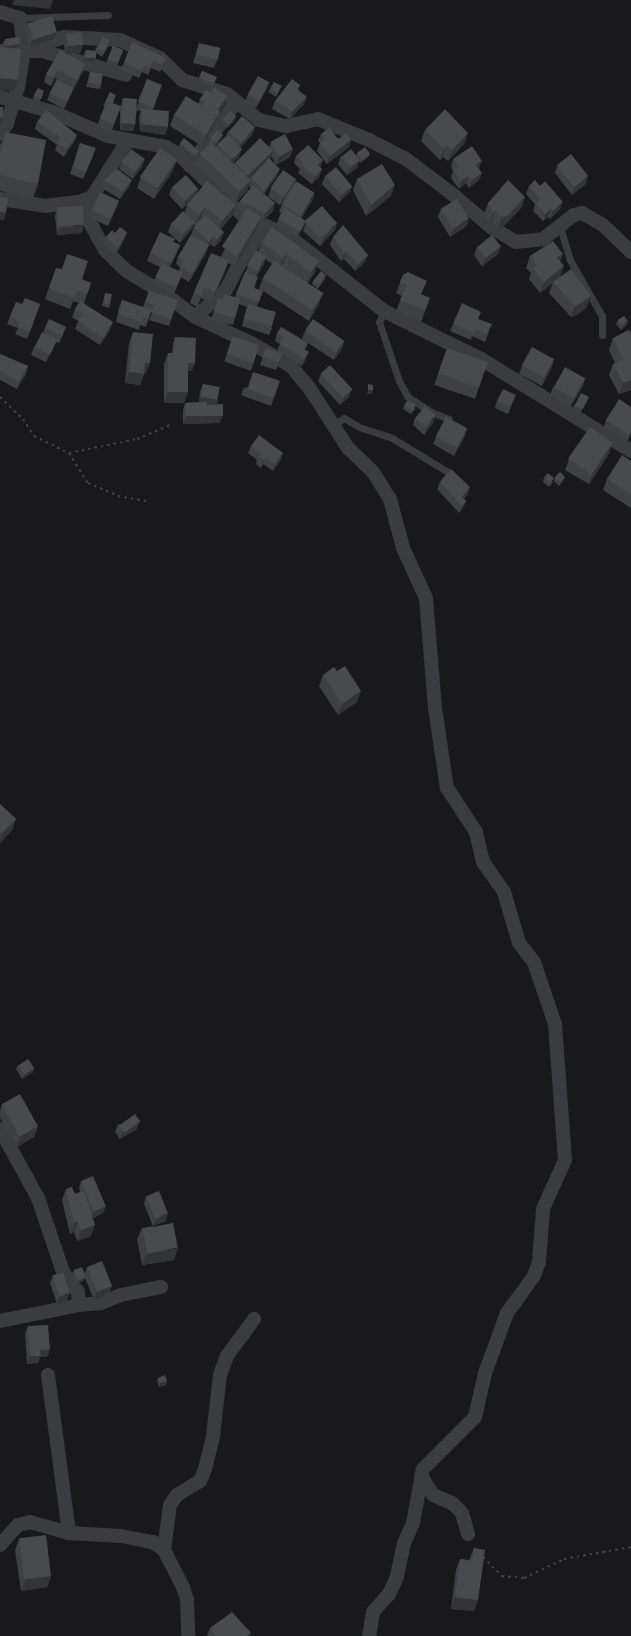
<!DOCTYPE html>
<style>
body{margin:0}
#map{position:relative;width:631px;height:1636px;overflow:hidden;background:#19191b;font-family:Ubuntu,sans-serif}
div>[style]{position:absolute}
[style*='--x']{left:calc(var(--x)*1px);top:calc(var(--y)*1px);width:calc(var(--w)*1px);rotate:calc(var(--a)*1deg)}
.path>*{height:2px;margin-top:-1px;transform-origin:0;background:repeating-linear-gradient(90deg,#404347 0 2.5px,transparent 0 6.5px)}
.service>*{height:7px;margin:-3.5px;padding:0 3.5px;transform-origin:3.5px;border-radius:3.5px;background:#3a3c40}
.minor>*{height:14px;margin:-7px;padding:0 7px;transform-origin:7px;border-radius:7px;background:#3a3c40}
.wall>*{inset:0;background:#3e4043;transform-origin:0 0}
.shaded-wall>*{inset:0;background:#323437}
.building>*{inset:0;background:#484a4e;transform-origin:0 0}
span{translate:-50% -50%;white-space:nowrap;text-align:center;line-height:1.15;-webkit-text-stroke:5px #141416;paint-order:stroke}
</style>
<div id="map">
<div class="path">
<div style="--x:0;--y:397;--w:32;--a:44"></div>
<div style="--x:23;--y:419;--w:20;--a:57"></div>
<div style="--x:34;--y:436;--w:39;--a:26"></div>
<div style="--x:69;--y:453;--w:69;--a:-11.6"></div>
<div style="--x:137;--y:439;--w:39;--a:-23"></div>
<div style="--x:69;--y:453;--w:36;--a:58"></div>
<div style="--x:88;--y:483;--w:33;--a:23"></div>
<div style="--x:118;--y:496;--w:29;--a:10"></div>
<div style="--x:483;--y:1557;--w:27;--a:45"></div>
<div style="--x:502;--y:1576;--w:22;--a:5"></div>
<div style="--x:524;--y:1578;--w:44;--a:-25.4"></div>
<div style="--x:564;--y:1559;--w:68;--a:-10.2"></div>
</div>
<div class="service">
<div style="--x:20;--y:18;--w:88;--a:-2"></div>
<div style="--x:560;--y:227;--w:34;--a:73"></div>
<div style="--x:570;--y:260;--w:64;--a:60.3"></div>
<div style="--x:602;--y:316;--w:19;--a:90"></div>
<div style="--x:384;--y:311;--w:12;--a:114"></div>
<div style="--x:379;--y:322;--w:62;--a:71.3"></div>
<div style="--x:399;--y:381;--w:18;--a:61"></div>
<div style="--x:408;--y:397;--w:27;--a:33"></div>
<div style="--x:431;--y:412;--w:19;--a:21"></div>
<div style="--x:333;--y:425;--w:13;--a:-32"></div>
<div style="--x:344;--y:418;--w:17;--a:31"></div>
<div style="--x:359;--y:427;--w:35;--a:18"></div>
<div style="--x:392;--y:438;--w:66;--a:31.3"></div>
</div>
<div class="minor">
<div style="--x:0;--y:12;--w:21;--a:17"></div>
<div style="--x:20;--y:18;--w:32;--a:83"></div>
<div style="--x:24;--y:50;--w:37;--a:99"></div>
<div style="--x:18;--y:87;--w:39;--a:107"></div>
<div style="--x:7;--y:124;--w:12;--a:125"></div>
<div style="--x:24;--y:50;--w:42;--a:-18"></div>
<div style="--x:64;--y:37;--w:56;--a:3.1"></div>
<div style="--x:120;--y:40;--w:44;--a:24.2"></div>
<div style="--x:160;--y:58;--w:31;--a:45"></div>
<div style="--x:182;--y:80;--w:47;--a:17.3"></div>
<div style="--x:227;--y:94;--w:41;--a:39.1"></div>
<div style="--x:259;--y:120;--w:28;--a:13"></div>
<div style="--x:286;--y:126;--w:33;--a:-12"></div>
<div style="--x:318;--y:119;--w:55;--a:22.4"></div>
<div style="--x:369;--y:140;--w:42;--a:27.2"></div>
<div style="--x:406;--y:159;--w:56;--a:37.1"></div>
<div style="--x:451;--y:193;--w:52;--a:40.4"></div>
<div style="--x:491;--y:227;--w:29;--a:31"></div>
<div style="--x:516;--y:242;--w:27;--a:-6"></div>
<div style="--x:543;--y:239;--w:39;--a:-38"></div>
<div style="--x:574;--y:215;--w:8;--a:-14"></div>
<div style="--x:582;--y:213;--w:24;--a:30"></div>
<div style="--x:603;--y:225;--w:39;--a:44"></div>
<div style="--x:0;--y:51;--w:42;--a:0"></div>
<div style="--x:42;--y:51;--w:87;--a:15.9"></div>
<div style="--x:0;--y:97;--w:55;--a:15.8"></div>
<div style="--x:53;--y:112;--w:60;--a:23.6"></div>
<div style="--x:108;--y:136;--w:20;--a:11"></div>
<div style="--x:190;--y:166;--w:79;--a:-54.3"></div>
<div style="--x:92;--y:197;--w:13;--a:119"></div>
<div style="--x:86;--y:208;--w:13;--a:77"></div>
<div style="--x:89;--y:221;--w:33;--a:61"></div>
<div style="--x:105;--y:250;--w:30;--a:44"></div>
<div style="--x:127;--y:271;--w:46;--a:31.6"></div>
<div style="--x:166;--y:295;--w:36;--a:37"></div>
<div style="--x:195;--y:317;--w:41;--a:-41.1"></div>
<div style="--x:226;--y:290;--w:37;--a:-63"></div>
<div style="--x:243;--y:257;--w:39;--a:-52"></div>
<div style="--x:0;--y:199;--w:46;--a:8.8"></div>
<div style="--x:45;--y:206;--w:35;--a:-7"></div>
<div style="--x:80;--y:202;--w:13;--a:-23"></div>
<div style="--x:92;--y:197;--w:67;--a:-57.7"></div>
<div style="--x:128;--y:140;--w:39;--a:10"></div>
<div style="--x:166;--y:147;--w:14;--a:30"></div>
<div style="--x:178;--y:154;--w:91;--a:43.2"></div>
<div style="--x:244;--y:216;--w:51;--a:24.5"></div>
<div style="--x:290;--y:237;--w:120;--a:38.2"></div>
<div style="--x:384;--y:311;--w:108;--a:26.3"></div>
<div style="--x:481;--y:359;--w:176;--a:31.5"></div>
<div style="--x:195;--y:317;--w:62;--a:24.9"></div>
<div style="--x:251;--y:343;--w:46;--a:29.9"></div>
<div style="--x:291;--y:366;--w:26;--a:50"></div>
<div style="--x:308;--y:386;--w:74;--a:57.2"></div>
<div style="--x:348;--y:448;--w:35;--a:44"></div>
<div style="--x:373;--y:472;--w:32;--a:58"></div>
<div style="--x:390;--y:499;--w:51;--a:75.1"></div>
<div style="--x:403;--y:548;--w:55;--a:65.3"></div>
<div style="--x:426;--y:598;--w:110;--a:85.3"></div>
<div style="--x:435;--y:708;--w:81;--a:81.5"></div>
<div style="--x:447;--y:788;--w:53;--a:56.6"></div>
<div style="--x:476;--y:832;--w:31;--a:77"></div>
<div style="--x:483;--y:862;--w:37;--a:55"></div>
<div style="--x:504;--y:892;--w:53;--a:73.6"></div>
<div style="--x:519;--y:943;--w:24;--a:52"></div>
<div style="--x:534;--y:962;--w:65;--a:71.3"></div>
<div style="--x:555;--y:1024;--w:136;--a:85.8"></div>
<div style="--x:565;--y:1160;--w:54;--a:114.2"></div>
<div style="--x:543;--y:1209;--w:53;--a:94.3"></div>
<div style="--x:539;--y:1262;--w:15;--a:110"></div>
<div style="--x:534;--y:1276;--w:46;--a:126.1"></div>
<div style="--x:507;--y:1313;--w:64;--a:110.1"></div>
<div style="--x:485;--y:1373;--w:45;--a:102.8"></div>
<div style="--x:475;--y:1417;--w:74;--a:135"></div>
<div style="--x:423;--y:1469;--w:55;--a:100.5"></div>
<div style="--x:413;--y:1523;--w:22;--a:114"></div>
<div style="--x:404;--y:1543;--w:35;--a:102"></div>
<div style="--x:397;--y:1577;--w:19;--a:115"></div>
<div style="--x:389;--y:1594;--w:24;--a:132"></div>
<div style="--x:373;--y:1612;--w:24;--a:99"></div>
<div style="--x:0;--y:1129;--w:79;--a:61.2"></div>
<div style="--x:38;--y:1198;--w:78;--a:71.3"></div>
<div style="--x:63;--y:1272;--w:25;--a:53"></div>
<div style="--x:78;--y:1292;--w:13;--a:86"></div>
<div style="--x:79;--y:1305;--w:22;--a:-5"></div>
<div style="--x:101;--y:1303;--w:22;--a:-22"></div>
<div style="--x:121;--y:1295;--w:41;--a:-11.3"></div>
<div style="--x:0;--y:1321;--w:81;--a:-11.4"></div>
<div style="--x:48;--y:1375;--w:159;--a:82.4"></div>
<div style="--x:421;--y:1476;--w:22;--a:58"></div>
<div style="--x:433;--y:1495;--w:21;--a:23"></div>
<div style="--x:452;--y:1503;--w:14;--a:45"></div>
<div style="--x:462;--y:1513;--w:22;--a:74"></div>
<div style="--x:0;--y:1545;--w:27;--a:-48"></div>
<div style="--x:18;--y:1525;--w:12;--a:-14"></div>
<div style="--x:30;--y:1522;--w:41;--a:15.8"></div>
<div style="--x:69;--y:1533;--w:52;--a:3.3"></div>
<div style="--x:121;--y:1536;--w:33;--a:11"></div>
<div style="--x:153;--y:1542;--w:14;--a:36"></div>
<div style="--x:164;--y:1550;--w:42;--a:62.8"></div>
<div style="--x:183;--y:1587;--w:13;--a:72"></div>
<div style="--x:187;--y:1599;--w:37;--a:88"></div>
<div style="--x:164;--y:1550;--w:45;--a:-82.4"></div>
<div style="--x:170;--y:1505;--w:12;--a:-55"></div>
<div style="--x:177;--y:1495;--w:27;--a:-31"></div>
<div style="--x:200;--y:1481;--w:13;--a:-67"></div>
<div style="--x:205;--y:1469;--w:34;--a:-76"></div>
<div style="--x:213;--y:1436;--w:61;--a:-83.5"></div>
<div style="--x:220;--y:1375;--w:20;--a:-70"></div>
<div style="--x:227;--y:1356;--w:46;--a:-53.9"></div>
</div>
<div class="wall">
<div style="clip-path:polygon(28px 23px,57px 32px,54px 39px,30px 46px,25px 31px)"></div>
<div style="clip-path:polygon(67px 33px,80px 53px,66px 54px,85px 64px,83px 72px,74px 88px,64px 109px,47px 100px,50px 93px,72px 87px,55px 78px,51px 86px,44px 82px,46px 74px,65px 53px,64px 41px)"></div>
<div style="clip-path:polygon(5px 39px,20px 44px,18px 48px,14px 49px,18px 80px,14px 91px,0 90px,0 47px,4px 47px,3px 43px)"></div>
<div style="clip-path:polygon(110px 41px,109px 45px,102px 57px,96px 53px,94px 62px,83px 61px,84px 54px,86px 50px,95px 51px,96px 48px)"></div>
<div style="clip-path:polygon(132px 42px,166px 58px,160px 72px,151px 68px,148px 75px,142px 72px,139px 78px,121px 70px)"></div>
<div style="clip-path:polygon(199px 43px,217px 60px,214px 68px,193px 63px)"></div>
<div style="left:113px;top:46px;width:11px;height:18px;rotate:22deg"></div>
<div style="left:202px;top:71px;width:16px;height:11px;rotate:22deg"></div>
<div style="clip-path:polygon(90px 72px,101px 86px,100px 89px,86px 87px)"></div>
<div style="clip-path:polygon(147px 79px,162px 85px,153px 110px,165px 135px,140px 131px,139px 117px,141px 111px,137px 110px,133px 131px,120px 130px,120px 109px,111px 132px,97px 126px,105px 107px,103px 106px,110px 92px,113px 103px,121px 106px,123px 98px,137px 107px)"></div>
<div style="clip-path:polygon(300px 85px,298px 90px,304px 104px,290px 119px,272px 109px,275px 101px)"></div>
<div style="clip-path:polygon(267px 89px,256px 108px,245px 102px,248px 94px)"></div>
<div style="clip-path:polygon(270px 89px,280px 90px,276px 97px,268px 92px)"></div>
<div style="clip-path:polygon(211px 93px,228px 96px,225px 104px,220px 111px,216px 122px,202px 146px,170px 126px,174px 115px,199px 103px,200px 99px)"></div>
<div style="clip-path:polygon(34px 95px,43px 95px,39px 102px,33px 99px)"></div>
<div style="clip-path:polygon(223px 119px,235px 120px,227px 128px,222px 123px)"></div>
<div style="clip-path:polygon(37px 122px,77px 135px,74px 142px,64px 157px,55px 150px,57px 145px,35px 129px)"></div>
<div style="clip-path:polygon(425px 130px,468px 133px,464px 144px,448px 161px,443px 157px,440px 160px,421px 141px)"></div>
<div style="clip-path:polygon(228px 131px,252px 135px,240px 148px,239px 157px,233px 162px,234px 164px,235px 162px,269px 147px,271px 142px,293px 149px,290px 157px,276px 165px,271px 156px,270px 159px,277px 176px,264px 194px,268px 197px,271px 189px,294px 185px,312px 201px,301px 218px,303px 228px,297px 238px,276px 225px,279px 218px,281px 213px,279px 212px,282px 204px,288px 194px,280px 205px,268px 197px,273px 211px,263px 221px,260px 220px,257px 228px,235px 267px,228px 263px,211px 303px,201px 298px,197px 307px,190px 303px,194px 292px,221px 257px,225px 248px,244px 212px,238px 209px,240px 201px,251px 188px,249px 186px,247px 191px,235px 203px,196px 165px,200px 153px,210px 143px,209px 142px,210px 138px,221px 138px,215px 146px,216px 147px,217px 144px,226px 136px)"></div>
<div style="clip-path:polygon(5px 132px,38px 184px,33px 199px,0 191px,0 145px)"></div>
<div style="clip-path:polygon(321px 134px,338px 139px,349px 147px,327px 164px,317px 151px,320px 143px,318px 141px)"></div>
<div style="clip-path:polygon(80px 143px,93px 156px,83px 179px,70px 174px)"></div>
<div style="clip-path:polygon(180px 143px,199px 151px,197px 154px,194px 158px,179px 146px)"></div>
<div style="clip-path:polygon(357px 153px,370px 154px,368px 157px,361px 163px,359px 161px,357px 168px,347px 175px,338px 164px,341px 156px,356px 156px)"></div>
<div style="clip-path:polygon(296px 156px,322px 169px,319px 177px,312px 184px,298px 173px,300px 169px,294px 163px)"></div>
<div style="clip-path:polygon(453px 159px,479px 168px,479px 180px,469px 188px,466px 183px,459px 189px,451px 178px,453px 171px,451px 167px)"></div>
<div style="clip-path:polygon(122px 162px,142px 167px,133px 179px,119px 169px)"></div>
<div style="clip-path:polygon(557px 166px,586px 184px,572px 195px,555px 173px)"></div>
<div style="clip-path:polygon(173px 171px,154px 199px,137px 188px,141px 177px)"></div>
<div style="clip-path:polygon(325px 176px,352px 186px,349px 193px,339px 202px,322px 184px)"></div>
<div style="clip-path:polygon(357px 179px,391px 196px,366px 216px,353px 190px)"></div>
<div style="clip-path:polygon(104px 180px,129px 187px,120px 199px,102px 188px)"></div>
<div style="clip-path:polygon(529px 186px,540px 186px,560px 209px,550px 219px,548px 217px,543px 221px,533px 211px,535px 204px,526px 194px)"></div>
<div style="clip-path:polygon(172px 187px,198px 189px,197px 193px,236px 205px,232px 216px,221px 229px,221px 240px,214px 247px,211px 244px,208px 247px,206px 253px,189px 282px,181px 277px,174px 294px,153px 284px,160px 267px,147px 261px,150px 253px,174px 242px,180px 245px,170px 267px,179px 271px,180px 267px,176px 264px,178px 257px,191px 235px,194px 227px,195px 226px,194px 225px,192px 229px,180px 243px,168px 232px,171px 224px,185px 212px,187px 205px,190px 202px,182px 209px,169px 195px)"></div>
<div style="clip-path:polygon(525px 197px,521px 208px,503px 227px,498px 228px,491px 222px,489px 224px,484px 214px,488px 203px)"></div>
<div style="clip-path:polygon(119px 201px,108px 226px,88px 217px,91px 210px)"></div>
<div style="clip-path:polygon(57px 209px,82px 233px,57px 235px,55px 216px)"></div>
<div style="clip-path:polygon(441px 209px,467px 226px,450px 237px,438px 217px)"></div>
<div style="clip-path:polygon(306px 223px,335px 230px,320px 246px,303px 231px)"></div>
<div style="clip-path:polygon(evenodd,272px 227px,315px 272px,308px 283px,319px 304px,309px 321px,263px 291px,257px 306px,272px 328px,269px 335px,242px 326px,247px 307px,239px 304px,233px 325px,211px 320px,218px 298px,222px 299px,224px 294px,235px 297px,248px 266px,258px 252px,262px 243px,272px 227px,265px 259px,272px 264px,263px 278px,259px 289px,262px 291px,254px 288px,256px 277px,265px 259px)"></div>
<div style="clip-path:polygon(127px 232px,124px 240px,116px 255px,103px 244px,106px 237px,115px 233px)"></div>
<div style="clip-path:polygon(333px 237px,368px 255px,365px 262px,355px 271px,344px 259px,341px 261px,330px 245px)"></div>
<div style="clip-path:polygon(501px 246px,498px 254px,482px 266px,474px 255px,477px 247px)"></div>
<div style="clip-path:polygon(530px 256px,560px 262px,560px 277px,587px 307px,577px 315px,571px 317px,549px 293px,553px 283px,540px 293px,529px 279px,531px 273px,526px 268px)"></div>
<div style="clip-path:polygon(56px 268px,91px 283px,84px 303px,110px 330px,100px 345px,75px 329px,78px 321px,72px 317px,75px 309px,79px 303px,73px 301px,70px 309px,45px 299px)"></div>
<div style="clip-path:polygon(403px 275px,422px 295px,430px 298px,421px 322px,396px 311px,402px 296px,396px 293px)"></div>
<div style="clip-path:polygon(325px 279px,318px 289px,312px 284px,313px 281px)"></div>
<div style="clip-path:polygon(149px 291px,178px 300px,169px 326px,149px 320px,152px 313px,151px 312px,146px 327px,140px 325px,139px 330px,116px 322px,119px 307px,122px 300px,143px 307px)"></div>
<div style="clip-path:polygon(105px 293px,110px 304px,109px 308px,102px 306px)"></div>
<div style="clip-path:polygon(16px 302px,22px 304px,40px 304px,27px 339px,15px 334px,18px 328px,7px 324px)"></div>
<div style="clip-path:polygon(479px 319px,489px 332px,485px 342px,472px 336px,471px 340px,450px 331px,453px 324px)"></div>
<div style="clip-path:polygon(618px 320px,627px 325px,621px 330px,616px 324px)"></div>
<div style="clip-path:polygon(45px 328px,63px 335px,59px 343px,56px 342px,46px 362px,31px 355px,34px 347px,43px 333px)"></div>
<div style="clip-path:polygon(629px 330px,631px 390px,619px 394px,609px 375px,613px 364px,615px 363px,609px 350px,613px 338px)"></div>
<div style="clip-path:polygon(305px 331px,344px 341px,342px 349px,334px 360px,302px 339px)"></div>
<div style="clip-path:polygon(133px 332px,150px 363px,145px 374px,144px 374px,140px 385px,125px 383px,129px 343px)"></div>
<div style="clip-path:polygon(277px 333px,308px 343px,305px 350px,306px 359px,302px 366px,282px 354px,276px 370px,260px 365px,266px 348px,281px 353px,277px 351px,280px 344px,275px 341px)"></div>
<div style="left:233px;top:336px;width:28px;height:27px;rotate:19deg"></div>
<div style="clip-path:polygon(175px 337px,192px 371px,188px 371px,188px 392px,184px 403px,164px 403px,164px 364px,168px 353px,172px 353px,173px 344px)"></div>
<div style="left:447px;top:348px;width:43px;height:39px;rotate:19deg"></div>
<div style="clip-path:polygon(0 354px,28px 366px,26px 374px,17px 389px,0 380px)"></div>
<div style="clip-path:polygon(554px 359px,552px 366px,542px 386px,519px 374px,522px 366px)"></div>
<div style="clip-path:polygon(321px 374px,349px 397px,340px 405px,318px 381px)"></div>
<div style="clip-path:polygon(585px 378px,583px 386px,571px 406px,550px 395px,553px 387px)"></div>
<div style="clip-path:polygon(280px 381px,271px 406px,241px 395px,244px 388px)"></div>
<div style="clip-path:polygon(203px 384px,218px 399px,217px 404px,220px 423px,183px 424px,183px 410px,185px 403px,199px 402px,200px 392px)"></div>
<div style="clip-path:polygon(516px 395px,508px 414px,495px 408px,497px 401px)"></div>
<div style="clip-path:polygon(587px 401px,580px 413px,573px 409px,574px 405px)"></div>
<div style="clip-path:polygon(404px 405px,415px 409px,411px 414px,403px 409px)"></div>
<div style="clip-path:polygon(631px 407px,631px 435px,626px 443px,604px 427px,606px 420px)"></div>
<div style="clip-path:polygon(415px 418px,433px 423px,424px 435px,413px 425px)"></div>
<div style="clip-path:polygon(467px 428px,465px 436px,454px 456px,433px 444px,436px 437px)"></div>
<div style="clip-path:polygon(251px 446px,281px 460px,273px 471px,263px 464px,261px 468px,256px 464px,257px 460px,248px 453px)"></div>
<div style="clip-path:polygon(609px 454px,589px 484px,565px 470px,569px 459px)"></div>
<div style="clip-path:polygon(631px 461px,631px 508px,603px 490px,607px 479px)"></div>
<div style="clip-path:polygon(555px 477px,565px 477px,563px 481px,559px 486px,554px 481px)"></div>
<div style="clip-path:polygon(544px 478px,553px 482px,549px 487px,543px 482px)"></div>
<div style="clip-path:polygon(440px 482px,468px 494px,464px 499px,466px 501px,463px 508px,459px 513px,437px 489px)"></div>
<div style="clip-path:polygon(323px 675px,357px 702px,338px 715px,319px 686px)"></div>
<div style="clip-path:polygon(0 804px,16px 819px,12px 830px,0 843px)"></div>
<div style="clip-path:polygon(18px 1065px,34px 1068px,33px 1072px,22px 1079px,16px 1069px)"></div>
<div style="clip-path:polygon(2px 1104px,38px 1126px,34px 1137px,17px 1147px,0 1118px,0 1111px)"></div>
<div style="clip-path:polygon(118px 1124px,137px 1129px,120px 1139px,115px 1132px)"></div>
<div style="clip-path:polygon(81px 1181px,103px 1213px,93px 1218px,91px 1236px,77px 1241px,74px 1232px,70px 1234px,62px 1200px,66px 1189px,75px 1194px,80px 1192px,79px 1188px)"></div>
<div style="clip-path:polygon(146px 1196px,166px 1221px,153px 1226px,174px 1260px,142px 1265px,137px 1239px,142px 1228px,153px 1226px,144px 1204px)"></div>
<div style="clip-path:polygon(87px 1267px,112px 1286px,109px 1293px,94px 1300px,85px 1278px,84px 1280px,76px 1285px,72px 1274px,74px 1270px,85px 1273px)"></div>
<div style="clip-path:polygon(53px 1276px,67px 1301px,57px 1304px,50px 1283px)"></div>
<div style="clip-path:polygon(28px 1326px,50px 1349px,47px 1357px,40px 1357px,38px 1363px,27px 1364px,25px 1334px)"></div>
<div style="clip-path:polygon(158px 1378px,167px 1381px,166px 1385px,159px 1387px,157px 1382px)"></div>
<div style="clip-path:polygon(19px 1539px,51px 1576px,47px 1587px,21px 1591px,15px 1550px)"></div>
<div style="clip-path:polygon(474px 1548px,478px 1600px,474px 1611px,451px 1609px,456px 1570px,460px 1559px,469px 1560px)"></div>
<div style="clip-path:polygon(210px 1628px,250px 1636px,207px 1636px)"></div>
</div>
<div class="shaded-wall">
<div style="clip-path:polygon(14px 0,53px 0,50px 9px,12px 5px)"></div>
<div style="clip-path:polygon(57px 32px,54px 39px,30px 46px,33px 39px)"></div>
<div style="clip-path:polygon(20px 44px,18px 48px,4px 50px,6px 46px)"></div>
<div style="clip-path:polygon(83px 45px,80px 53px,65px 54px,68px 46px)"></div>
<div style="clip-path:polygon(85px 58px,96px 58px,94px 62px,83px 61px)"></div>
<div style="clip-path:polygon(85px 64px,83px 72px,74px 88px,77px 80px)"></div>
<div style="clip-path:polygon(58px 70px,55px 78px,51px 86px,53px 78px)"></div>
<div style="clip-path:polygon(0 78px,18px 80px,14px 91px,0 90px)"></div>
<div style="clip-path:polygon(269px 82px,267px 89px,256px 108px,259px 101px)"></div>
<div style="clip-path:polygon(74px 88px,71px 95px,64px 109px,67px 102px)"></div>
<div style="clip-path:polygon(228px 96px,225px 104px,215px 117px,218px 109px)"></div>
<div style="clip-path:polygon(307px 97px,304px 104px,290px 119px,292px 111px)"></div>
<div style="clip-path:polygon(220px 111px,216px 122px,202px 146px,206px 135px)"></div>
<div style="clip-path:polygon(236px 116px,235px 120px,227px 128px,229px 124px)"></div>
<div style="clip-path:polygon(0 118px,3px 118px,1px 125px,0 125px)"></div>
<div style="clip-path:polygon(122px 123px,136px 123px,133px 131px,120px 130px)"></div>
<div style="clip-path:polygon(142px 124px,168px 127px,165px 135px,140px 131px)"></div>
<div style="clip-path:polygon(255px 127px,252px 135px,238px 150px,241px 143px)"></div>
<div style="clip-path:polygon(468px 133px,464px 144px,448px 161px,452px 150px)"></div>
<div style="clip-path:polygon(77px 135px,74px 142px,64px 157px,67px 149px)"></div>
<div style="clip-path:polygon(351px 140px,349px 147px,327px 164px,330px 156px)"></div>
<div style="clip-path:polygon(447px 146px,443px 157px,440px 160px,444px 149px)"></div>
<div style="clip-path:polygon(242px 149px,239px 157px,229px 167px,231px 159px)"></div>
<div style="clip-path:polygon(293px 149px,290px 157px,276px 165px,279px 157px)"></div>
<div style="clip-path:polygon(273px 151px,270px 159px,245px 183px,247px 175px)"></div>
<div style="clip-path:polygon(370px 154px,368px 157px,361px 163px,362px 160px)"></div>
<div style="clip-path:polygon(145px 159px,142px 167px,133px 179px,135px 172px)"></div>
<div style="clip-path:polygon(177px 160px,173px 171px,154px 199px,158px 188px)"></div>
<div style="clip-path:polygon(323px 160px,320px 168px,318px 165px)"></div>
<div style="clip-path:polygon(360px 160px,357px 168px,347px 175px,350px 168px)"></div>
<div style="clip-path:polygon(482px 161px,479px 168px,473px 173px,476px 165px)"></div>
<div style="clip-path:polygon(280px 169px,277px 176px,261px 198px,264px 191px)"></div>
<div style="clip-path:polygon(322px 169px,319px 177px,312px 184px,315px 176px)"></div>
<div style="clip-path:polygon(482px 173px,479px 180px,469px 188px,472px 180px)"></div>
<div style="clip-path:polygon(468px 176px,466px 183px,459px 189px,461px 181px)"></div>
<div style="clip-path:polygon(588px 176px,586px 184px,572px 195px,575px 187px)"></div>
<div style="clip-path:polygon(296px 179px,293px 186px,280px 205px,283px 198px)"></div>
<div style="clip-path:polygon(132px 180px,129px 187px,120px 199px,123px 192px)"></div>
<div style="clip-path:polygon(251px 180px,247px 191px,235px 203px,239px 192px)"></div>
<div style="clip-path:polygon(395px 185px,391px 196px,366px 216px,371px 205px)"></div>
<div style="clip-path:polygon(352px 186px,349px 193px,339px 202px,341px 195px)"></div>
<div style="clip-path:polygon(198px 189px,196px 196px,182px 209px,185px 201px)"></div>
<div style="clip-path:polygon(315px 193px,312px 201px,298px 224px,301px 216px)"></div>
<div style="clip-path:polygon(525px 197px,521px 208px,503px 227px,498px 228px,502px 217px)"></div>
<div style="clip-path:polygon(119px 201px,116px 209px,108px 226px,111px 219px)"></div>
<div style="clip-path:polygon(563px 202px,560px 209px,550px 219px,553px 211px)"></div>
<div style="clip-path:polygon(275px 203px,273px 211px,263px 221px,265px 213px)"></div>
<div style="clip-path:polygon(236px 205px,232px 216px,218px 232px,222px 221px)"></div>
<div style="clip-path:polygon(205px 207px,201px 219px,195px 226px,199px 215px)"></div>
<div style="clip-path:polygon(551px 209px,548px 217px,543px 221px,545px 214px)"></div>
<div style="clip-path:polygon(495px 211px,491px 222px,489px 224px,493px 213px)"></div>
<div style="clip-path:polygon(0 212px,6px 213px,4px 220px,0 220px)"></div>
<div style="clip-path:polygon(261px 217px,257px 228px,235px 267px,239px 256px)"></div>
<div style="clip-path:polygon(469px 219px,467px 226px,450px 237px,453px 229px)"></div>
<div style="clip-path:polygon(306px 221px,303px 228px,297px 238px,300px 230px)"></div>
<div style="clip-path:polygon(195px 222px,192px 229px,180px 243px,183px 235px)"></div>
<div style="clip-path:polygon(337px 223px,335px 230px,320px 246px,323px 239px)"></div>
<div style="clip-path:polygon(84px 225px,82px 233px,57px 235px,59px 228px)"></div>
<div style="clip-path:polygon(127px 232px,124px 240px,116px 255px,118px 248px)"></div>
<div style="clip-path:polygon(224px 232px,221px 240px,214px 247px,217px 239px)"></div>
<div style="clip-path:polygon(214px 236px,211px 244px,208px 247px,206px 253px,189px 282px,192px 274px,206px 249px,209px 242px)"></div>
<div style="clip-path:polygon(180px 245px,177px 253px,168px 271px,171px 263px)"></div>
<div style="clip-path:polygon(501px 246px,498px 254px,482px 266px,485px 258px)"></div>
<div style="clip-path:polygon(347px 251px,344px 259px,341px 261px,344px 254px)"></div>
<div style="clip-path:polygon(286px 254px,282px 265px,279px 269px,283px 258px)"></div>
<div style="clip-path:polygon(563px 254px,559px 265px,557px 258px)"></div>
<div style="clip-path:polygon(368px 255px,365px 262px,355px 271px,358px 264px)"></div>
<div style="clip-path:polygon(266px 256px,264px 264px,255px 279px,258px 271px)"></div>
<div style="clip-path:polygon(229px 260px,225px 272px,211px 303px,215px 292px)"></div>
<div style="clip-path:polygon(319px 261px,315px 272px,307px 283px,311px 272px)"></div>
<div style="clip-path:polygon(564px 266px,560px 277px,540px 293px,544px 282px)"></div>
<div style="clip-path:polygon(326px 275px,325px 279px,318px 289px,319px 285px)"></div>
<div style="clip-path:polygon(323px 293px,319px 304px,309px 321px,313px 310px)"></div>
<div style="clip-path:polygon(591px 296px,587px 307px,577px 315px,571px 317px,575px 306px)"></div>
<div style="clip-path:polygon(628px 321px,627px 325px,621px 330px,622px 326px)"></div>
<div style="clip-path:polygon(113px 322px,110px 330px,100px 345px,103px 338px)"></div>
<div style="clip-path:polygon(57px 339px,54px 346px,46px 362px,49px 354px)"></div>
<div style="clip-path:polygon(344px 341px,342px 349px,334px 360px,336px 353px)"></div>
<div style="clip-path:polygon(309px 352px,306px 359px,302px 366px,304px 359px)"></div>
<div style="clip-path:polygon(554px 359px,552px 366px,542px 386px,544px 378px)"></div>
<div style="clip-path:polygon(173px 362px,195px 363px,192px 371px,171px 369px)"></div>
<div style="clip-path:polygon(145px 363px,150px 363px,145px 374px,144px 374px,140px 385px,125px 383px,129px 372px)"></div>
<div style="clip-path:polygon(28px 366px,26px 374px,17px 389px,19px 382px)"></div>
<div style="clip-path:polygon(585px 378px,583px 386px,571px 406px,574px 399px)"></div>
<div style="clip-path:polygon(631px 380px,631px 390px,619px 394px,623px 383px)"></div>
<div style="clip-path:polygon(352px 389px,349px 397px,340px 405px,343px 398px)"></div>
<div style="clip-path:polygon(368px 390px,373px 390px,372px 394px,367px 394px)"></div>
<div style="clip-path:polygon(168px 392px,188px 392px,184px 403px,164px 403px)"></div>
<div style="clip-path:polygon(201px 397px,218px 399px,216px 407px,198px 404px)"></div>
<div style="clip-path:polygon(436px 415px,433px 423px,424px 435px,427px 427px)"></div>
<div style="clip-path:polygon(186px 416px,223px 416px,220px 423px,183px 424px)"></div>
<div style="clip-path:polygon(467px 428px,465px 436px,454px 456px,457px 448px)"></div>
<div style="clip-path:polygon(631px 432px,631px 435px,626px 443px,629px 435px)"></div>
<div style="clip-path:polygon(613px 443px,609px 454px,589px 484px,593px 473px)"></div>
<div style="clip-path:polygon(283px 453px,281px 460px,273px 471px,275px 464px)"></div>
<div style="clip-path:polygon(470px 487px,468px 494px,459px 505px,462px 497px)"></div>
<div style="clip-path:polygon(466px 501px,463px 508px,459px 513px,462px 506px)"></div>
<div style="clip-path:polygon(361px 691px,357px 702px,338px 715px,342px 704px)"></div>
<div style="clip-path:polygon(16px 819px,12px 830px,0 843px,0 840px,2px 833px)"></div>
<div style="clip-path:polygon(34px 1068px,33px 1072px,22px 1079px,24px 1075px)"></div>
<div style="clip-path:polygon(140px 1121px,137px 1129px,120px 1139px,122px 1131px)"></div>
<div style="clip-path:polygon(38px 1126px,34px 1137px,17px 1147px,21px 1136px)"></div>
<div style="clip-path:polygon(106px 1206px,103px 1213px,91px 1218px,94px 1211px)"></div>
<div style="clip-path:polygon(168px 1213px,166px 1221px,153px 1226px,156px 1219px)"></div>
<div style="clip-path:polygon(78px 1221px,74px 1232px,70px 1234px,74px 1223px)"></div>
<div style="clip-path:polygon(95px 1225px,91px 1236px,77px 1241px,81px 1230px)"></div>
<div style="clip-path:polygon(178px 1248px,174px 1260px,142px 1265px,146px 1254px)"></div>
<div style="clip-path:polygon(86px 1277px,84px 1280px,76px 1285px,78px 1281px)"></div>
<div style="clip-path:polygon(112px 1286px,109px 1293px,94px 1300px,96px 1292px)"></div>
<div style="clip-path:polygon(70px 1293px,67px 1301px,57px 1304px,59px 1297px)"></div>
<div style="clip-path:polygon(50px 1349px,47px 1357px,40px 1357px,38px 1363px,27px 1364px,30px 1356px,40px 1350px)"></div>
<div style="clip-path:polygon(167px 1381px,166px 1385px,159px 1387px,160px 1383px)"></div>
<div style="clip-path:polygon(51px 1576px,47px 1587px,21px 1591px,25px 1580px)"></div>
<div style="clip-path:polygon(455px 1597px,478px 1600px,474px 1611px,451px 1609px)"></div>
</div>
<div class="building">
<div style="left:52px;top:16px;width:17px;height:25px;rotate:73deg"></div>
<div style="left:82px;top:32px;width:13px;height:15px;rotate:86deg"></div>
<div style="left:19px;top:37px;width:7px;height:14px;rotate:82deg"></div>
<div style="left:103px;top:37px;width:8px;height:13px;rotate:30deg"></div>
<div style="clip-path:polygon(132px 42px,166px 58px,162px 65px,153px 61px,150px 68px,144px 65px,142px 71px,124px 63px)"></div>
<div style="left:199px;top:43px;width:22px;height:12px;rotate:13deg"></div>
<div style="left:113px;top:46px;width:11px;height:14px;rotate:22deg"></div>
<div style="clip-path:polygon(0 47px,21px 49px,18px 80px,0 78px)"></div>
<div style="clip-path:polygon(60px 50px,85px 64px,77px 80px,58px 70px,53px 78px,46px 74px)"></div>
<div style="clip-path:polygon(86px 50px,96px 51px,96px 58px,85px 58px)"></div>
<div style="clip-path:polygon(202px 71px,217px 77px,214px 83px,199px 78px)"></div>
<div style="left:90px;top:72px;width:13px;height:11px;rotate:9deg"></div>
<div style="left:258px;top:76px;width:13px;height:21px;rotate:29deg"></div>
<div style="left:57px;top:79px;width:19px;height:16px;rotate:28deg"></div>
<div style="left:147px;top:79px;width:16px;height:24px;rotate:22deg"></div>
<div style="clip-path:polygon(292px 79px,300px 85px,297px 89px,307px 97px,292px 111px,275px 101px)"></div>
<div style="clip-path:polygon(274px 82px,282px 86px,277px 93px,270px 89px)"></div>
<div style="clip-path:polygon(38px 88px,44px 91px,41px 99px,34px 95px)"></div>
<div style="clip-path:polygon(214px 88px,228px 96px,218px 109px,200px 99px,206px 90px,211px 93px)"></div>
<div style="clip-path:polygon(110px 92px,116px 95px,113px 103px,107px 101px,106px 103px,105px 103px)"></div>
<div style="clip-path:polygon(186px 96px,202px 106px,205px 101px,220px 111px,206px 135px,174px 115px)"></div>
<div style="left:123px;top:98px;width:14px;height:25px;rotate:4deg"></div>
<div style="left:107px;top:101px;width:15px;height:19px;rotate:23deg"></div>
<div style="left:0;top:107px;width:3px;height:11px"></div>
<div style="clip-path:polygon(141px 109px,169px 111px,168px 127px,142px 124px)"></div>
<div style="clip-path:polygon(445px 109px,468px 133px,452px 150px,447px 146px,444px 149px,425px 130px)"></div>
<div style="clip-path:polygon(46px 110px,77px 135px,67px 149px,57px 143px,61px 138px,37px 122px)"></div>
<div style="left:230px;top:111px;width:8px;height:11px;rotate:40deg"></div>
<div style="left:242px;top:116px;width:17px;height:21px;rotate:40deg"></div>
<div style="clip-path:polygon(329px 127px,338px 139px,346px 133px,351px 140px,330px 156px,320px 143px,325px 139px,321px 134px)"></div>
<div style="left:217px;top:130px;width:8px;height:11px;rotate:40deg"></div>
<div style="clip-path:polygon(5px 132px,46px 140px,38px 184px,0 175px,0 152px,1px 153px)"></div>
<div style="left:285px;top:134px;width:17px;height:16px;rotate:62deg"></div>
<div style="left:228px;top:135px;width:20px;height:14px;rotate:45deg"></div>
<div style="clip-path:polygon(184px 138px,199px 151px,195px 155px,180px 143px)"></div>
<div style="left:260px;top:138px;width:18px;height:35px;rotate:45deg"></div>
<div style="left:211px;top:142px;width:55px;height:16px;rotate:44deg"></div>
<div style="clip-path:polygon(80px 143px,96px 148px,86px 172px,73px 167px)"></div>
<div style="clip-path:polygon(308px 145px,323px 160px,318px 165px,322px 169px,315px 176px,301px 165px,304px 163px,296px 156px)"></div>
<div style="clip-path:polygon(472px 146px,482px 161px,476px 165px,482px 173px,472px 180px,468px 176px,461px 181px,454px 170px,459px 167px,453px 159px)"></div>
<div style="left:365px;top:147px;width:9px;height:10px;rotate:54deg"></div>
<div style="left:160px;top:148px;width:21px;height:35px;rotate:35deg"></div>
<div style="left:131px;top:149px;width:17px;height:16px;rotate:36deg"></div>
<div style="left:351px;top:149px;width:14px;height:12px;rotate:51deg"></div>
<div style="left:571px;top:154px;width:28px;height:18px;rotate:52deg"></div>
<div style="clip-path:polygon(269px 158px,280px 169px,264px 191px,251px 178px)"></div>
<div style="clip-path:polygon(382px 164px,395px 185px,371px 205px,357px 179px)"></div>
<div style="left:336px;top:167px;width:25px;height:14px;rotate:50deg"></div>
<div style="clip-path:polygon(117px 169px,132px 180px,123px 192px,104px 180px)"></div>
<div style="left:283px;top:170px;width:16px;height:22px;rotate:35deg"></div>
<div style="left:186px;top:175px;width:18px;height:18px;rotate:49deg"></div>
<div style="clip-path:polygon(508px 180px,525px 197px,507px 216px,502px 217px,495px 211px,493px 213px,488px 203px)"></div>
<div style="clip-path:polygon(535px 180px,540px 186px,545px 181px,563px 202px,553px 211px,551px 209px,545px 214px,536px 203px,540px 199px,529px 186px)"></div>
<div style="clip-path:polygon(207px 181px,236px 205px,222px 221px,205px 207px,199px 215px,187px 205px)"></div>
<div style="left:296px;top:181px;width:22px;height:27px;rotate:32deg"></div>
<div style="clip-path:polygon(253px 185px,275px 203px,265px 213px,240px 201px)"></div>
<div style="left:100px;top:192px;width:21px;height:20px;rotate:25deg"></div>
<div style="clip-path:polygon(0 197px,8px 198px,6px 213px,0 212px)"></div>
<div style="left:457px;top:199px;width:23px;height:19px;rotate:59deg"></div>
<div style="left:83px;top:206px;width:19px;height:26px;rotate:87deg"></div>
<div style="left:322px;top:206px;width:23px;height:23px;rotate:49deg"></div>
<div style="left:247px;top:208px;width:17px;height:46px;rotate:33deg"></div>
<div style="left:285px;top:208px;width:25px;height:12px;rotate:32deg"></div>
<div style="left:183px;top:211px;width:16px;height:18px;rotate:43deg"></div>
<div style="clip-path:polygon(205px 215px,224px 232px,217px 239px,214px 236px,209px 242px,194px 227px)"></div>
<div style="clip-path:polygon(343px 225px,368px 255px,358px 264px,347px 251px,344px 254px,333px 237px)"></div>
<div style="clip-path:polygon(120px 227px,127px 232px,118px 248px,106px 237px,112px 230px,115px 233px)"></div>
<div style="clip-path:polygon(272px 227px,319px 261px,311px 272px,286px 254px,283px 258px,262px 243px)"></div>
<div style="clip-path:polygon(160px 232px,175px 239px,173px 242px,180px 245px,171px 263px,150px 253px)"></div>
<div style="clip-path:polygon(191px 235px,209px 245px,192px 274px,180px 267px,184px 260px,178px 257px)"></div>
<div style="left:492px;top:235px;width:14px;height:19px;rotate:51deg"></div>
<div style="clip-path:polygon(553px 241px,563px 254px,557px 258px,564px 266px,544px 282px,533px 268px,537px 265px,530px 256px)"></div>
<div style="left:256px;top:250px;width:12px;height:18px;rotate:31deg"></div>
<div style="clip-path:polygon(211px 253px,229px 260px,215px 292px,205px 287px,201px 296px,194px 292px)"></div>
<div style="clip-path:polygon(67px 254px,88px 261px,82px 279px,91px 283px,87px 294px,77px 290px,74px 298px,49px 288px,56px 268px,62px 269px)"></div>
<div style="left:274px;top:261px;width:59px;height:20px;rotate:33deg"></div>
<div style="left:162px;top:263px;width:23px;height:16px;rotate:25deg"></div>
<div style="clip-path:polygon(571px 269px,591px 296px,581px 303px,575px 306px,553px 282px)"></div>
<div style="clip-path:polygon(321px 271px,326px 275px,319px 285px,313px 281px)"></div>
<div style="clip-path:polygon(245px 272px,258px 277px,254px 288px,263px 291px,259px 302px,236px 294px)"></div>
<div style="clip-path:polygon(408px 272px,427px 281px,421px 294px,430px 298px,425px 310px,400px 300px,407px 285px,400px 282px,403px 275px)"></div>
<div style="clip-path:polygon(149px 291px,178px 300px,171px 319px,152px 312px,154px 305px,145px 302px)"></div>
<div style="clip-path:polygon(105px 293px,112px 294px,110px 304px,104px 303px)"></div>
<div style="clip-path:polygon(224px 294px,240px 299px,235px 318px,214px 312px,218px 298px,223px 300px)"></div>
<div style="clip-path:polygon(25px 298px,40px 304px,30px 332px,18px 327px,20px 321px,10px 317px,16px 302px,22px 304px)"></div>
<div style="clip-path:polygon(122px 300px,152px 310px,148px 319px,143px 318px,141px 322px,119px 315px)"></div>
<div style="clip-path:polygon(80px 301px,113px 322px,103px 338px,78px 321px,82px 314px,75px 309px)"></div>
<div style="clip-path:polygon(462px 303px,481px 312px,478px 319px,492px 324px,487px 334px,475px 329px,474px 333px,453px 324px)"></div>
<div style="left:248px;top:304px;width:29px;height:15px;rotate:16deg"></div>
<div style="clip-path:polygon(624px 316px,628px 321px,622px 326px,618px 320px)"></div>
<div style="left:49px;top:319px;width:19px;height:10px;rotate:25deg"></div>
<div style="left:313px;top:319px;width:38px;height:14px;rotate:35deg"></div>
<div style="clip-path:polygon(281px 327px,308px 343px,304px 349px,309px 352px,304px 359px,280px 344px,284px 337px,277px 333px)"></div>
<div style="clip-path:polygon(629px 330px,631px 333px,631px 380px,623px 383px,613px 364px,623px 359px,613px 338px)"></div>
<div style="left:42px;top:332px;width:17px;height:17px;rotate:25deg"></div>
<div style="clip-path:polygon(133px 332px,153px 334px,150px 363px,145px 363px,144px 374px,129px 372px)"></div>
<div style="left:233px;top:336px;width:28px;height:19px;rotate:19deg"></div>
<div style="clip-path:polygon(175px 337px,196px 338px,195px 363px,188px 363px,188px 361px,175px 361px,175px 353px,174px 353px)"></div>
<div style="left:532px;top:347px;width:25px;height:21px;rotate:29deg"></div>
<div style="left:266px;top:348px;width:17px;height:9px;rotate:21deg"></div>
<div style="left:447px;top:348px;width:43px;height:27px;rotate:19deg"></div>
<div style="clip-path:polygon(168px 353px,175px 353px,175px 361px,188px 361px,188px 392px,168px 392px)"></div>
<div style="clip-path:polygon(0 354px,28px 366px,19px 382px,0 371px)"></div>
<div style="left:330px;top:365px;width:33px;height:13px;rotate:47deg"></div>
<div style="left:565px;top:367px;width:23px;height:23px;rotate:29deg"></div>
<div style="left:253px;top:372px;width:28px;height:18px;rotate:18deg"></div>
<div style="left:203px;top:384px;width:17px;height:13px;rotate:10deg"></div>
<div style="clip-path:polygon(368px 384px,373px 385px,373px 390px,368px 390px)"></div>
<div style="clip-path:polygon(503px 389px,516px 395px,510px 406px,497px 401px)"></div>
<div style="left:581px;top:393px;width:9px;height:14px;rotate:27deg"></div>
<div style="clip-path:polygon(619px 399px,631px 407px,631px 432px,629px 435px,606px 420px)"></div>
<div style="clip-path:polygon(408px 400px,416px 405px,413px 411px,404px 405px)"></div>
<div style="clip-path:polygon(207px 402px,207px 405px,223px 404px,223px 416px,186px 416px,185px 403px)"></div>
<div style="left:425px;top:406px;width:14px;height:16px;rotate:39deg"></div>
<div style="left:446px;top:417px;width:24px;height:22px;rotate:28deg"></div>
<div style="left:590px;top:427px;width:28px;height:38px;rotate:35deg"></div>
<div style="clip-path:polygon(259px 435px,283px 453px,275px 464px,266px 457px,264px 460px,259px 457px,261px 453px,251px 446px)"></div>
<div style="clip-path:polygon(622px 455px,631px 461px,631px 494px,607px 479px)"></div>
<div style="clip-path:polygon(451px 469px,470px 487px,462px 497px,466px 501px,462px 506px,440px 482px)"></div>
<div style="left:560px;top:472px;width:7px;height:7px;rotate:45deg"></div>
<div style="left:548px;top:473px;width:8px;height:6px;rotate:40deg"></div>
<div style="clip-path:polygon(345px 666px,361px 691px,342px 704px,323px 675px,334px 667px,337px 671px)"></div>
<div style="clip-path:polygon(0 804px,16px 819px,2px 833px,0 831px)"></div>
<div style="left:28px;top:1059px;width:11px;height:12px;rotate:56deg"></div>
<div style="left:20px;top:1094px;width:37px;height:21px;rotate:61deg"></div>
<div style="left:135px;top:1114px;width:9px;height:20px;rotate:54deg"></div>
<div style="left:93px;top:1176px;width:33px;height:13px;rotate:67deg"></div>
<div style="clip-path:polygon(72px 1187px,75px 1194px,84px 1191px,95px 1225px,81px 1230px,78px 1221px,74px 1223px,66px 1189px)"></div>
<div style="left:159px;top:1191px;width:24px;height:14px;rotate:68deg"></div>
<div style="left:173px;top:1223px;width:25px;height:31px;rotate:79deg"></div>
<div style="left:102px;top:1261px;width:27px;height:16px;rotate:68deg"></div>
<div style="left:82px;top:1267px;width:11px;height:9px;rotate:68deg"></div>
<div style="left:63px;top:1272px;width:22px;height:11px;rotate:72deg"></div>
<div style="clip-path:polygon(48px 1325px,50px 1349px,40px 1350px,41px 1356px,30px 1356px,28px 1326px)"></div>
<div style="clip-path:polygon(165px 1375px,167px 1381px,160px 1383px,158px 1378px)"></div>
<div style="left:46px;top:1535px;width:41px;height:27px;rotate:83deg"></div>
<div style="clip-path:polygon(474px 1548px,485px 1550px,478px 1600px,455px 1597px,460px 1559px,472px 1561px)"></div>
<div style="clip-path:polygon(232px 1612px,251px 1633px,247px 1636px,215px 1636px,210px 1628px)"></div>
</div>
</div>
